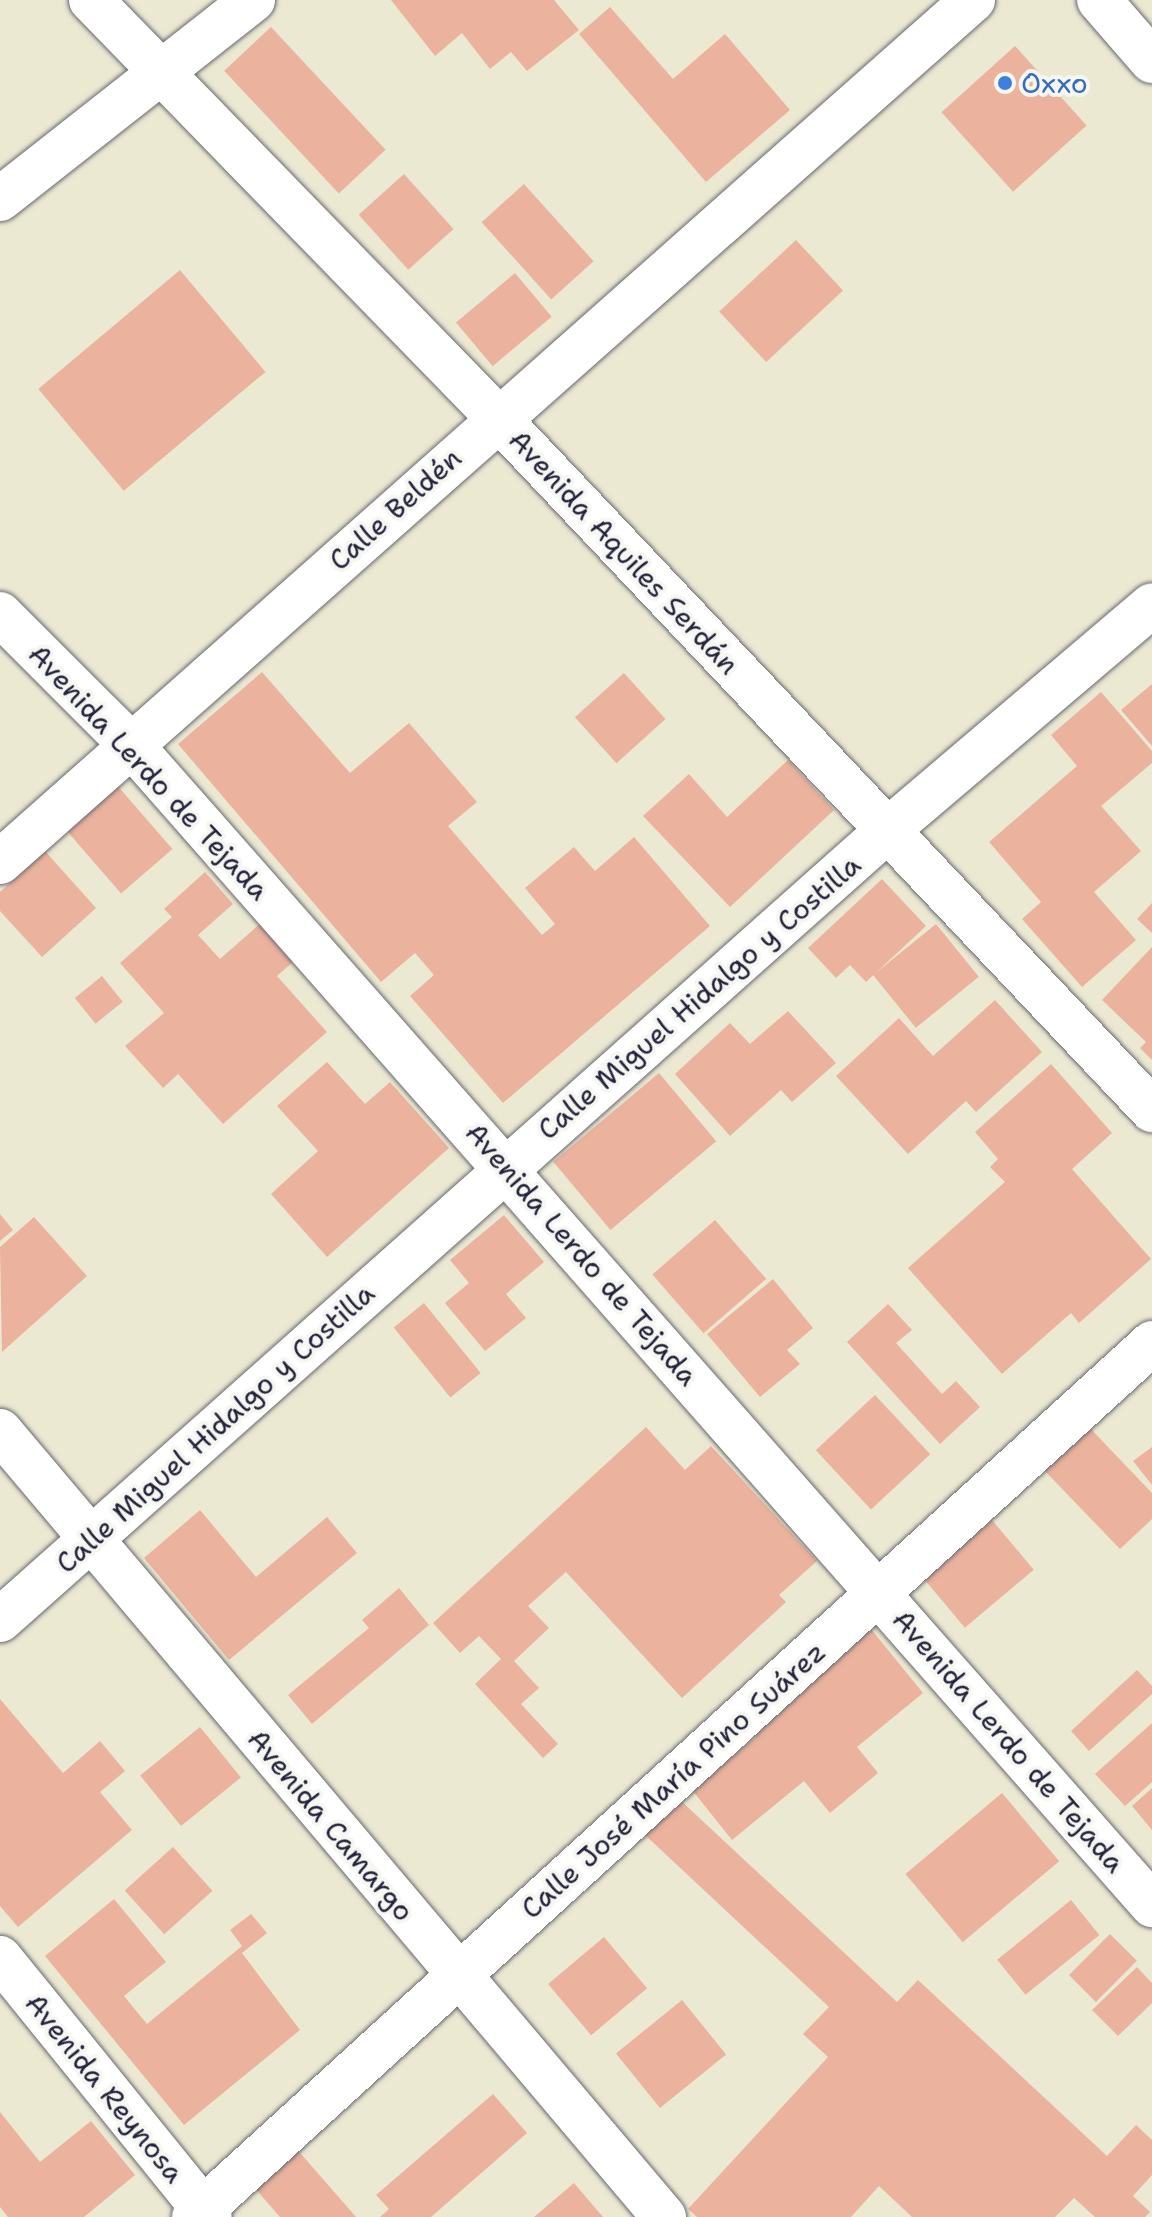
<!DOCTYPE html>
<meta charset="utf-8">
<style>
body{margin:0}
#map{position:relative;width:1152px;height:2217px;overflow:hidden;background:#ece9d2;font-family:"Shantell Sans",sans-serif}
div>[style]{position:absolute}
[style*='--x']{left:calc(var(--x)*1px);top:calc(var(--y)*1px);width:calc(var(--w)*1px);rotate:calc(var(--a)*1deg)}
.building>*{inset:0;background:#ebb39d;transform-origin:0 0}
.roads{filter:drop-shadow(0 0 2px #696870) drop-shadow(0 0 2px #696870)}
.minor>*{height:44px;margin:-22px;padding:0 22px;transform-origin:22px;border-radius:22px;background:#fff}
.tertiary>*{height:44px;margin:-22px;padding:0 22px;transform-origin:22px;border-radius:22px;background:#fff}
.dots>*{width:22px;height:22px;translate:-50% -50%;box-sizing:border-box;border:4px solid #f6f6f2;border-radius:50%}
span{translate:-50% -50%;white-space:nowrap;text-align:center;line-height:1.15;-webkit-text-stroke:8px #f6f6f2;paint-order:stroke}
.shop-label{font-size:28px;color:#366cbe}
.left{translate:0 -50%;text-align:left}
.street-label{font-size:28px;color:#22223b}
</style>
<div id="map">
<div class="building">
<div style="clip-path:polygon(391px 0,554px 0,579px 30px,527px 71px,511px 52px,490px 69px,462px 33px,435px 56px)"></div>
<div style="clip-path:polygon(610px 7px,673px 79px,725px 34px,790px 110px,706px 182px,579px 34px)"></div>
<div style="left:271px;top:27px;width:168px;height:64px;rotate:47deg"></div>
<div style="left:1015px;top:46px;width:107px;height:99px;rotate:48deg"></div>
<div style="left:404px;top:174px;width:74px;height:61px;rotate:48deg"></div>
<div style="left:524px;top:184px;width:104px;height:57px;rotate:48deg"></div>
<div style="left:796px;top:240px;width:69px;height:105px;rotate:47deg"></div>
<div style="left:180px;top:270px;width:133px;height:185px;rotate:50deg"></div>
<div style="left:515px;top:273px;width:57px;height:77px;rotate:50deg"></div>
<div style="clip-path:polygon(262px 672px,350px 773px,409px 723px,477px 802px,448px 826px,542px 935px,555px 924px,525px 888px,574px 847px,595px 871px,634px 837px,710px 926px,503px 1103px,410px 996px,434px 975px,415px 953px,381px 982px,178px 744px)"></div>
<div style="left:624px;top:673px;width:62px;height:66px;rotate:48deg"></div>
<div style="clip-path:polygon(1152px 684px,1152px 746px,1121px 710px)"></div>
<div style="clip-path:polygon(1101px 692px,1152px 751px,1152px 763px,1101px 806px,1141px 851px,1094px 892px,1136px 940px,1082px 987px,1022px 919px,1041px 902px,989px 842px,1077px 766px,1051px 735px)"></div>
<div style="clip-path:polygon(788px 760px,834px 810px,730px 907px,643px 816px,689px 774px,727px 817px)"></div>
<div style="left:116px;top:784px;width:86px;height:68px;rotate:49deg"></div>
<div style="clip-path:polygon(45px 851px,96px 908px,42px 957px,0 911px,0 892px)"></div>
<div style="clip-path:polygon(205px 872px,233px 904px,198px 935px,220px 959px,262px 922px,295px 960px,277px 976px,327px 1032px,223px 1124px,178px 1074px,163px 1088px,125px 1046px,164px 1013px,120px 963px,172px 917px,164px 909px)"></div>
<div style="clip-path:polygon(882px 879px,926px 926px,866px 982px,850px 965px,836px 978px,808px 948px)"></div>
<div style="clip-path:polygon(1152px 903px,1152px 933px,1137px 919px)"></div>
<div style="left:936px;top:924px;width:68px;height:81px;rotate:51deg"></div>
<div style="clip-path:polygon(1152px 947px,1152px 1060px,1140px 1048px,1146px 1042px,1102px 1000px)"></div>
<div style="left:102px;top:976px;width:33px;height:35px;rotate:51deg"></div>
<div style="clip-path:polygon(995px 1000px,1042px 1052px,976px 1112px,966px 1101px,908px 1154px,836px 1076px,899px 1018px,933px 1056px)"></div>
<div style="clip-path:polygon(788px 1011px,836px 1063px,792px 1102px,781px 1090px,730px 1136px,675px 1074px,730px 1023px,750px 1044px)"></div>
<div style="clip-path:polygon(327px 1062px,365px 1104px,390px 1082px,449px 1148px,327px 1257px,271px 1194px,318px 1151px,277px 1106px)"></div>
<div style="clip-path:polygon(1051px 1064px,1112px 1133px,1072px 1169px,1151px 1259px,1079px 1323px,1071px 1313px,1002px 1374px,908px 1268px,1005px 1182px,990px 1167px,998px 1159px,975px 1132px)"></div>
<div style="left:659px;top:1073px;width:89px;height:138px;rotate:50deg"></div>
<div style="clip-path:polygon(0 1214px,13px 1230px,0 1241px)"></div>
<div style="clip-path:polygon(504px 1215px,544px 1262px,506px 1294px,526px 1318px,485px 1351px,445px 1303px,469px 1283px,450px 1260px)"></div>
<div style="clip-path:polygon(34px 1217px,87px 1276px,2px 1352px,0 1247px)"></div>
<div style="left:715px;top:1220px;width:78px;height:83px;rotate:49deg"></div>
<div style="clip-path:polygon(773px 1279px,813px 1328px,787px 1350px,800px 1364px,760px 1397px,707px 1334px)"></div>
<div style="left:424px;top:1303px;width:90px;height:39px;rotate:51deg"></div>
<div style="clip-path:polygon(888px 1304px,912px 1330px,896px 1343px,942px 1394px,956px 1381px,980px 1407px,940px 1444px,847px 1342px)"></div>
<div style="left:875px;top:1395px;width:81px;height:81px;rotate:47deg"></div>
<div style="clip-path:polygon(1088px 1426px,1152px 1493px,1152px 1519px,1120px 1549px,1043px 1469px)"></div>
<div style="clip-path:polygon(646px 1427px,685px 1470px,711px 1446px,817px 1561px,779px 1595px,786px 1602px,682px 1698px,566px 1572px,528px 1606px,549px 1628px,514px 1661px,539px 1688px,521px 1704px,558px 1744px,543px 1758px,475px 1684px,501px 1659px,479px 1636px,460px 1653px,433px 1623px)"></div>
<div style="clip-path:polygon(1152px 1447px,1152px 1485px,1133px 1461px)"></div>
<div style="clip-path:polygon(200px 1510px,256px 1577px,327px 1517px,357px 1553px,229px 1660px,144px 1558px)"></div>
<div style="left:992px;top:1520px;width:65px;height:90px;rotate:50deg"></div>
<div style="clip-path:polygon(399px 1588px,429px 1625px,312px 1724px,288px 1695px,369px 1628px,362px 1620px)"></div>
<div style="clip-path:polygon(871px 1629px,923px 1693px,857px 1747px,878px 1773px,830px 1813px,804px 1781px,732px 1840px,692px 1790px,756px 1737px,749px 1728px)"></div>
<div style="clip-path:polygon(1137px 1670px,1152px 1686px,1152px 1694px,1089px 1751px,1071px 1731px)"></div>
<div style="clip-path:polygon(0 1699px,63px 1773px,100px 1741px,125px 1771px,100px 1792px,132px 1830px,18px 1927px,0 1906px)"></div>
<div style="clip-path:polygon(1152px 1723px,1152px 1782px,1125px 1806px,1095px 1774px)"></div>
<div style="left:200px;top:1727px;width:65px;height:77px;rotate:51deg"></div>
<div style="clip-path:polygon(1152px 1788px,1152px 1830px,1132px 1806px)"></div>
<div style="left:1002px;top:1793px;width:89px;height:126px;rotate:50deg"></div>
<div style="clip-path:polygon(679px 1799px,897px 2002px,918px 1980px,1107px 2156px,1136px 2125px,1152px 2140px,1152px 2175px,1133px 2196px,1150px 2212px,1145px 2217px,1095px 2217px,1074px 2198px,1055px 2217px,912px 2217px,879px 2186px,851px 2217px,697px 2217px,688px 2209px,828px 2057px,803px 2034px,829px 2007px,645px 1835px)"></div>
<div style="left:173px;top:1847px;width:59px;height:65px;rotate:48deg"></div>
<div style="clip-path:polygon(114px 1899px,166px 1962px,124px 1996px,147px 2024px,242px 1946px,230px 1930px,251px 1914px,267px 1933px,242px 1953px,300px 2030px,184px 2125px,45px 1956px)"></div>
<div style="left:1071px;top:1900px;width:45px;height:95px;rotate:51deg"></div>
<div style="left:1110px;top:1934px;width:38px;height:58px;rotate:45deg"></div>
<div style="left:604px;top:1937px;width:67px;height:73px;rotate:50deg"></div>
<div style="clip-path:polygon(1137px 1967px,1152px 1983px,1152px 2003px,1118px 2036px,1092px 2010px)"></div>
<div style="left:682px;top:2000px;width:70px;height:85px;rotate:51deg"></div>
<div style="clip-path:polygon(493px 2094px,527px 2133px,431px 2217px,380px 2217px,389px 2209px,376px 2195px)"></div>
<div style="clip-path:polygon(0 2112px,40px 2162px,91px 2121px,135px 2175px,84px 2217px,8px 2217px,0 2207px)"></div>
<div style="clip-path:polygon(295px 2147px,356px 2217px,280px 2217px,252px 2185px)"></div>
<div style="clip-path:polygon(574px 2183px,603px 2217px,534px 2217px)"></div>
</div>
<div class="roads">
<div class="minor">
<div style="--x:91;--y:0;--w:582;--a:45.77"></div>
<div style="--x:497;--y:417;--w:954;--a:46.61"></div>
<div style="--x:0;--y:199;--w:322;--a:-38.2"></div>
<div style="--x:0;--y:614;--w:188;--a:45"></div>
<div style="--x:133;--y:747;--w:1543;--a:48.65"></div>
<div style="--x:0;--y:862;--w:1300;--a:-41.54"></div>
<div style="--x:0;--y:1431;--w:1029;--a:49.81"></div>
<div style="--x:0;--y:1620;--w:1190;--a:-41.66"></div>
<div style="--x:889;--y:829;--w:345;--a:-40.4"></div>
<div style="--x:0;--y:1958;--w:333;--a:51"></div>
<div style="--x:194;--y:2217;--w:1297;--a:-42.37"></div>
</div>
<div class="tertiary">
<div style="--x:1099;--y:0;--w:81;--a:49"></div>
</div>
</div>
<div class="dots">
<div style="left:1005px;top:83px;background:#3f7fe0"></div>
</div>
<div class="shop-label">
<span class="left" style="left:1021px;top:83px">Oxxo</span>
</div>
<div class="street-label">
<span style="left:395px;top:509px;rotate:-42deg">Calle Beldén</span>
<span style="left:624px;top:552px;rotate:47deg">Avenida Aquiles Serdán</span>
<span style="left:149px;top:772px;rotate:47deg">Avenida Lerdo de Tejada</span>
<span style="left:699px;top:997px;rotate:-41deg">Calle Miguel Hidalgo y Costilla</span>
<span style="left:582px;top:1254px;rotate:49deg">Avenida Lerdo de Tejada</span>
<span style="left:215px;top:1428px;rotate:-42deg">Calle Miguel Hidalgo y Costilla</span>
<span style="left:1009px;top:1741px;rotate:49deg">Avenida Lerdo de Tejada</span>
<span style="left:673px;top:1780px;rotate:-42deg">Calle José María Pino Suárez</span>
<span style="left:331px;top:1825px;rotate:50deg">Avenida Camargo</span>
<span style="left:105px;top:2088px;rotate:51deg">Avenida Reynosa</span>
</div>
</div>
